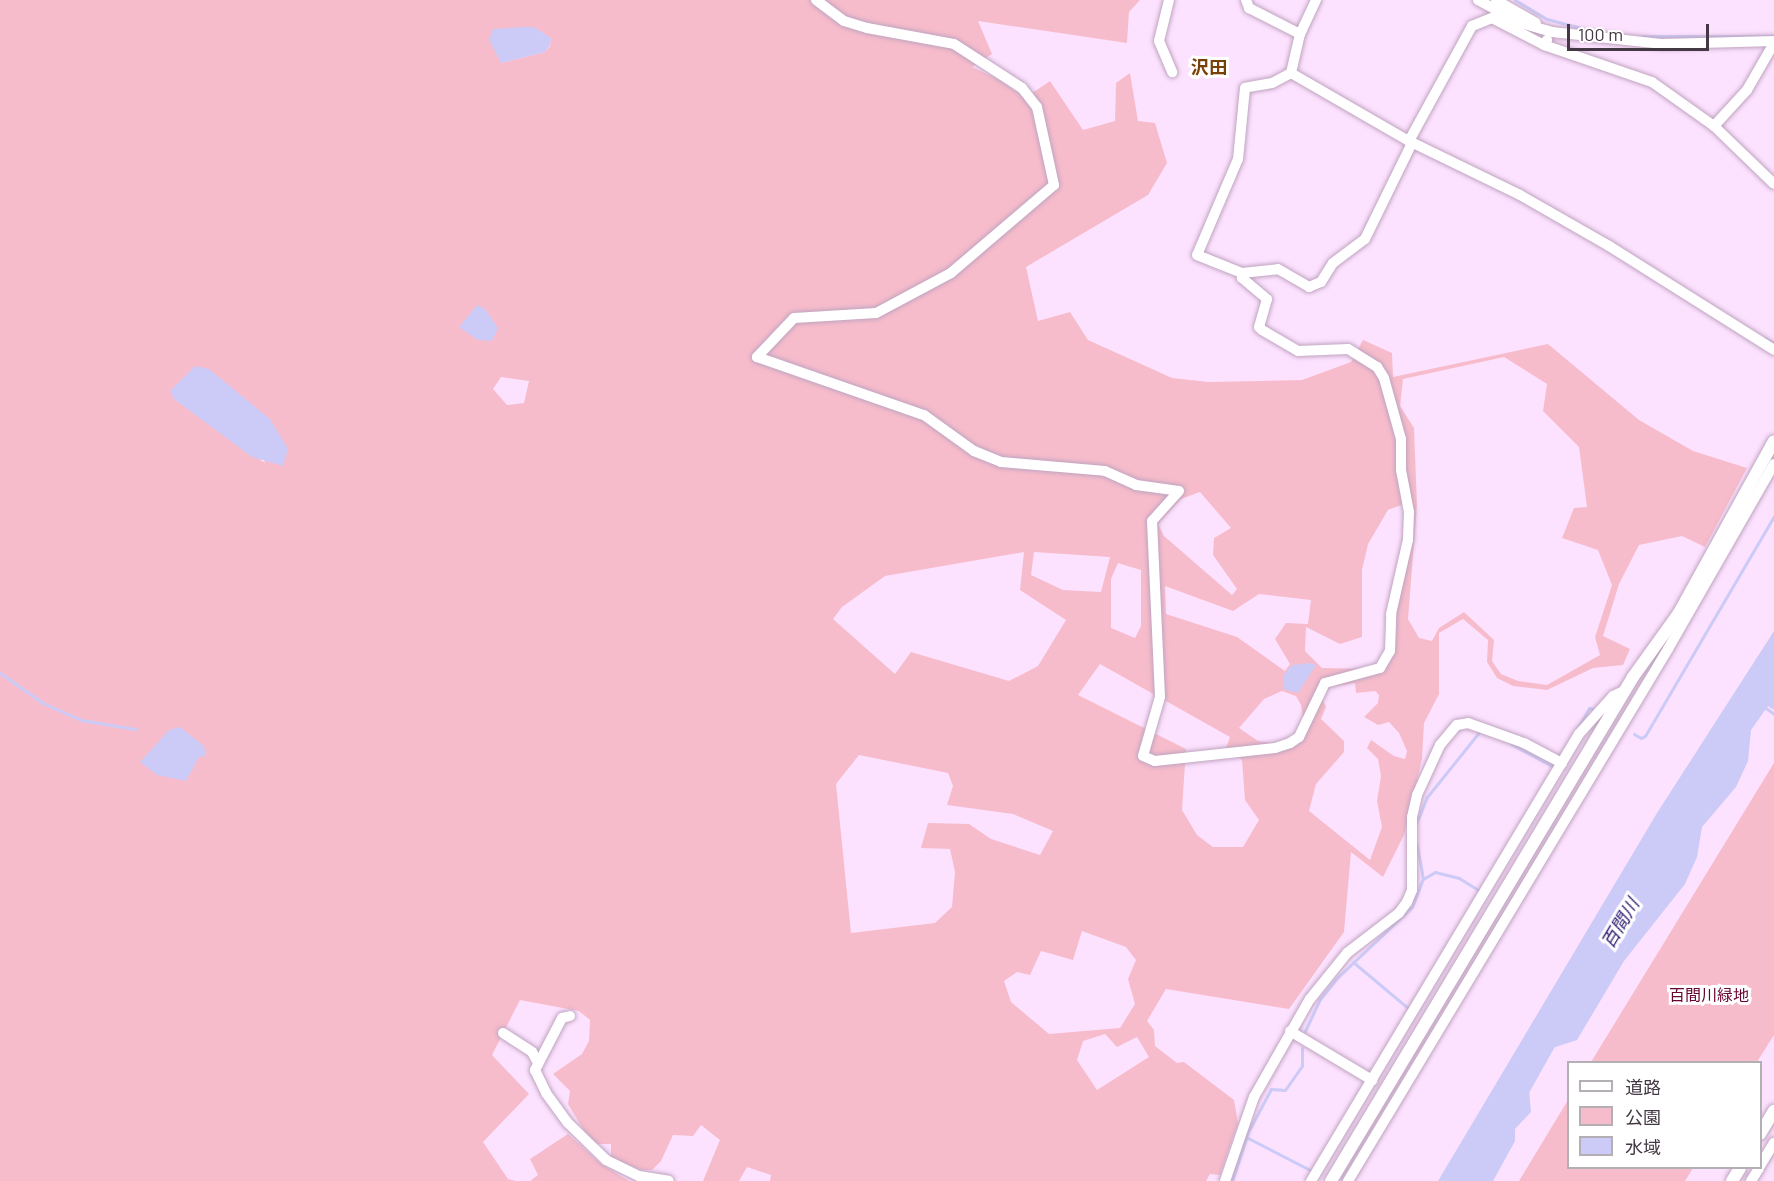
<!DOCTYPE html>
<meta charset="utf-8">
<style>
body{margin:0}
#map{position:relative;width:1774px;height:1181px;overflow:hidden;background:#fde2ff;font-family:Barlow,"Noto Sans JP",sans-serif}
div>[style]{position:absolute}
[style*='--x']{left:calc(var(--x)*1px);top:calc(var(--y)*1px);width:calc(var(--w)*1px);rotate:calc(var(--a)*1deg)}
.green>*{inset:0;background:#f7bccb}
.water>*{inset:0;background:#cccaf7}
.stream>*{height:3px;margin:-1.5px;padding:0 1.5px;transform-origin:1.5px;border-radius:1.5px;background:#cccaf7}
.river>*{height:16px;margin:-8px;padding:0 8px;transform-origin:8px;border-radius:8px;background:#cccaf7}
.roads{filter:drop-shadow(0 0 2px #bfa4c0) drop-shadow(0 0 2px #bfa4c0)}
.minor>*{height:10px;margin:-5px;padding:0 5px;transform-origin:5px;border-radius:5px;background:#fff}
.tertiary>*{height:12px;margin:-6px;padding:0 6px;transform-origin:6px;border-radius:6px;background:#fff}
span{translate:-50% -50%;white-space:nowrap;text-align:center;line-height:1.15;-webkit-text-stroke:6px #fff;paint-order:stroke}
.park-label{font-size:16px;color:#690432}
.neighbourhood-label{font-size:18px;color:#784005;font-weight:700}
.water-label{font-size:18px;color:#332173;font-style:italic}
.legend{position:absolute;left:1567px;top:1061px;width:195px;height:108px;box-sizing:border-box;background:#fff;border:2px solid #b4afb4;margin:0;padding:8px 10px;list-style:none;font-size:18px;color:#433844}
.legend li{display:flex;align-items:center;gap:12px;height:30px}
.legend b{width:30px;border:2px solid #b4afb4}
.scale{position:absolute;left:1567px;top:24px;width:142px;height:27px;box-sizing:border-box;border:3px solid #433844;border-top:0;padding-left:8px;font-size:18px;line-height:21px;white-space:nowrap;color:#433844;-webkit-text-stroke:4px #fff;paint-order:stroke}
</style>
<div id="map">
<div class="green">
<div style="clip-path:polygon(evenodd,0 0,1140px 0,1129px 12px,1127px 43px,978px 21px,992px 54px,972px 67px,998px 79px,1025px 98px,1050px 81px,1083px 130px,1115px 121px,1116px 83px,1130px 73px,1138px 121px,1155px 123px,1167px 163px,1148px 195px,1026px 267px,1038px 321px,1070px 312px,1088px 340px,1172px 378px,1208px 382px,1302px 380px,1351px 362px,1363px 340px,1392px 353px,1393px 377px,1548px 344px,1639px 420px,1693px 451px,1747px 468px,1705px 547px,1682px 536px,1639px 545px,1619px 584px,1603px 636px,1630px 649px,1623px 665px,1593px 668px,1547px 690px,1513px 686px,1497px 678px,1487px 662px,1488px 640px,1463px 619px,1439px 633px,1439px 694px,1424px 723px,1422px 759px,1404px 835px,1383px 877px,1351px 852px,1344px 932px,1289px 1009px,1166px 989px,1147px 1021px,1154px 1030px,1155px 1046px,1177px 1063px,1184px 1062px,1234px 1100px,1238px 1123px,1220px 1175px,1210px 1174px,1206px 1181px,770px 1181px,771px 1175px,747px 1167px,739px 1181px,703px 1181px,720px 1140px,701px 1125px,693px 1136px,673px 1135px,661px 1161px,652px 1170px,641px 1170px,611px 1157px,611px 1144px,592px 1144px,568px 1104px,570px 1091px,553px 1074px,582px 1054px,589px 1041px,590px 1020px,579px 1011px,520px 1000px,492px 1055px,529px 1094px,483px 1142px,508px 1179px,516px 1181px,0 1181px,0 0,533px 27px,551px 38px,550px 46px,545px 52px,501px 63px,493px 30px,533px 27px,0 0,1504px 357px,1547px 384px,1543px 411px,1579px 447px,1587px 507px,1574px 508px,1562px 538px,1598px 550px,1612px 585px,1595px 637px,1600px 655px,1547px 685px,1518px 681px,1501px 674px,1492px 661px,1494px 640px,1464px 612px,1439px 628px,1432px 641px,1419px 638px,1408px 619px,1417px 505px,1414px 428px,1400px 406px,1403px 379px,1504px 357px,0 0,501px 377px,529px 381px,524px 403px,507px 405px,493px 389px,501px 377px,0 0,221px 380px,244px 399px,265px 463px,174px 399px,221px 380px,0 0,1200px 492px,1231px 528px,1214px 538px,1213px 555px,1237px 589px,1232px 595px,1164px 536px,1158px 524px,1181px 499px,1200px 492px,0 0,1404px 504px,1406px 524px,1386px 657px,1373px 669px,1322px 668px,1305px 651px,1306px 627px,1340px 644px,1362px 637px,1362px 570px,1368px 544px,1388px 510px,1404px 504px,0 0,1024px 552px,1020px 590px,1066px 620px,1038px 666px,1009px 681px,911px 652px,895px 674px,833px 619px,842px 607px,885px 576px,1024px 552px,0 0,1034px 552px,1110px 557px,1101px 592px,1063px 590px,1031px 575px,1034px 552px,0 0,1118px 563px,1141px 570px,1141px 626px,1135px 638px,1111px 628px,1111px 579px,1118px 563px,0 0,1165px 586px,1233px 611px,1259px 594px,1311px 600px,1308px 624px,1286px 623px,1275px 639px,1290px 664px,1285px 671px,1237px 637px,1166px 614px,1165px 586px,0 0,1100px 664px,1230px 737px,1226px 748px,1242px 760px,1245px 800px,1259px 820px,1243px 847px,1213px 847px,1197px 835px,1182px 810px,1186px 749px,1078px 695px,1100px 664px,0 0,1355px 683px,1356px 693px,1375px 691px,1379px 695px,1378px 703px,1364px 717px,1378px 725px,1389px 722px,1399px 733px,1407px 751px,1405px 759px,1394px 756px,1371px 740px,1367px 748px,1378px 759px,1381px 776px,1377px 801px,1382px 827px,1370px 860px,1309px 811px,1316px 784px,1344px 752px,1344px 741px,1321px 719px,1326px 707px,1321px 696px,1331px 687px,1355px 683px,0 0,1282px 691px,1296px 696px,1301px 705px,1303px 719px,1293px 737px,1272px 743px,1258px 741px,1239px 728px,1264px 699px,1282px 691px,0 0,859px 755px,948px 773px,953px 786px,947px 805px,1013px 814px,1053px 831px,1040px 855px,991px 839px,969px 824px,928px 823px,921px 848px,950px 849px,955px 872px,952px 907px,935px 923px,851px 933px,836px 784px,859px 755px,0 0,1082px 931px,1126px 947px,1136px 960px,1128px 979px,1135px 1004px,1120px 1028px,1049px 1034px,1011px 1002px,1004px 981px,1017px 972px,1030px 975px,1041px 951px,1073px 960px,1082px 931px,0 0,1105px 1034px,1117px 1047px,1137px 1037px,1149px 1057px,1097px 1090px,1077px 1060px,1083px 1041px,1105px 1034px)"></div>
<div style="clip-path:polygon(1774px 763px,1774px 1035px,1757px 1062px,1591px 1062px)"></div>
<div style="clip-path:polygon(1568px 1100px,1568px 1168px,1693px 1168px,1685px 1181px,1519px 1181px)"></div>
<div style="clip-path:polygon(568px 1134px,600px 1163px,629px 1181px,530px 1181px,538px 1175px,530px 1159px)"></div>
</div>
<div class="water">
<div style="clip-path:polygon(524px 27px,534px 27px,551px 38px,550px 45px,545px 52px,501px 63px,489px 40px,493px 29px)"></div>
<div style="clip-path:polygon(477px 305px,485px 309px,498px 328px,492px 341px,478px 340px,459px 327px)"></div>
<div style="clip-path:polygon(195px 366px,209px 369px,270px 419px,288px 449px,283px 466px,252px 457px,174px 399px,170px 391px)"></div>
<div style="clip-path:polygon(1774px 631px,1774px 710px,1768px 706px,1751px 730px,1748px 761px,1736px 787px,1702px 827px,1697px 857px,1685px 884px,1624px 961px,1577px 1040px,1534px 1054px,1527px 1067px,1531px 1112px,1515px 1129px,1515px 1141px,1493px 1181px,1438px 1181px,1657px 813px)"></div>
<div style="clip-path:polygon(1311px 663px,1316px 665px,1298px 693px,1283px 689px,1283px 676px,1292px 665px)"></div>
<div style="clip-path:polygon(180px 727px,204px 746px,206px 756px,199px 757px,186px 781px,157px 775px,140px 762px,169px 730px)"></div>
</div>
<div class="stream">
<div style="--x:1515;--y:0;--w:37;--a:31"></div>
<div style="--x:1547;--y:19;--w:48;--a:14.6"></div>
<div style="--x:1642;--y:36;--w:131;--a:0"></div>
<div style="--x:1765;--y:338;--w:10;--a:29"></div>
<div style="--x:0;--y:673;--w:52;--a:34.9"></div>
<div style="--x:43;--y:703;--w:42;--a:24.1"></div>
<div style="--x:81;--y:720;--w:55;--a:9.5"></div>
<div style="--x:1763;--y:706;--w:14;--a:36"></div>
<div style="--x:1577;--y:729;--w:24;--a:-60"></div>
<div style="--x:1589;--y:708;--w:4;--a:14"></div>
<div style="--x:1634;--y:734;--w:8;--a:30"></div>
<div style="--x:1641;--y:738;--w:4;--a:-27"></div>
<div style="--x:1645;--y:736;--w:255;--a:-59.6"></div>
<div style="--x:1511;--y:744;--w:49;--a:28.1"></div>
<div style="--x:1416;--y:824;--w:29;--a:-68"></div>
<div style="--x:1427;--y:797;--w:85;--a:-51.2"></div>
<div style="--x:1423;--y:879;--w:14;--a:-30"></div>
<div style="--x:1435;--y:872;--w:25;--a:14"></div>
<div style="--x:1459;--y:878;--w:25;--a:32"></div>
<div style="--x:1353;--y:962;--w:73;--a:40"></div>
<div style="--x:1305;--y:1031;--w:35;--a:-65"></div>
<div style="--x:1320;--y:999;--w:28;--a:-51"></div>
<div style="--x:1338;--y:977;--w:102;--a:-43.4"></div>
<div style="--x:1412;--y:907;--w:30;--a:-69"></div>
<div style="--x:1423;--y:879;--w:35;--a:-100"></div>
<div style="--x:1246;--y:1137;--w:74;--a:27.3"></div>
<div style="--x:1232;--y:1181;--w:52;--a:-71.9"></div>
<div style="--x:1248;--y:1132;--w:49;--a:-61.9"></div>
<div style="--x:1271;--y:1089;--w:14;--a:4"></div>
<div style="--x:1285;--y:1090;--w:29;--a:-55"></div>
<div style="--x:1302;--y:1066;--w:18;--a:-90"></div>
</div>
<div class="river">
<div style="--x:1518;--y:1096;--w:73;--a:-60.6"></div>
</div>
<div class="roads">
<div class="minor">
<div style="--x:816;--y:0;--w:35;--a:37"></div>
<div style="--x:844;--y:21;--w:24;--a:17"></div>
<div style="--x:867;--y:28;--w:88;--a:10.4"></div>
<div style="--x:954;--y:44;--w:81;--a:32.9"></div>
<div style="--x:1022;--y:88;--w:24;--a:52"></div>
<div style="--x:1037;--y:107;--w:80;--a:77.7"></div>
<div style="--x:1054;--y:185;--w:135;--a:139.5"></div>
<div style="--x:951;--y:273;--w:85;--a:151.9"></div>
<div style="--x:876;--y:313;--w:82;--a:176.5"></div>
<div style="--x:794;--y:318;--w:54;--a:133.5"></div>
<div style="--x:757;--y:357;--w:177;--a:19.2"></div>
<div style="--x:924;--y:415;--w:62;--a:35.8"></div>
<div style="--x:974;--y:451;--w:29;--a:22"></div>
<div style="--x:1001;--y:462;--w:104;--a:4.9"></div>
<div style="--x:1105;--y:471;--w:34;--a:24"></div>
<div style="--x:1136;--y:485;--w:43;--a:7.9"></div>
<div style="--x:1179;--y:491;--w:40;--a:132"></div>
<div style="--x:1152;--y:521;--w:176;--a:87.4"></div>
<div style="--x:1160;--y:697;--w:61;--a:106.1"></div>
<div style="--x:1143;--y:756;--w:13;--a:23"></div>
<div style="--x:1155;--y:761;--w:121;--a:-6.2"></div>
<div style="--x:1275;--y:748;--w:16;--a:-18"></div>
<div style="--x:1290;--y:743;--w:11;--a:-34"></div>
<div style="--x:1299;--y:737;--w:60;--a:-64.3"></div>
<div style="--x:1325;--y:683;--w:57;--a:-15.3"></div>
<div style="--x:1380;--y:668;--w:20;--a:-60"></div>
<div style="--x:1390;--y:651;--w:37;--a:-88"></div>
<div style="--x:1391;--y:614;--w:76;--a:-77.1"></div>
<div style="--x:1408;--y:540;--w:28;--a:-88"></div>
<div style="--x:1409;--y:512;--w:43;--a:-100.8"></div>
<div style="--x:1401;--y:470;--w:31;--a:-90"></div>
<div style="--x:1401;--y:439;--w:63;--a:-105.6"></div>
<div style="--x:1384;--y:378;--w:13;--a:-122"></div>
<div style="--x:1377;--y:367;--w:34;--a:-148"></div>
<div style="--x:1348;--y:349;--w:50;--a:177.7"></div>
<div style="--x:1298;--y:351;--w:42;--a:-149.7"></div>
<div style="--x:1262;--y:330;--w:4;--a:-135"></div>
<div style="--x:1259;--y:327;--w:29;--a:-74"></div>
<div style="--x:1267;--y:299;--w:33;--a:-140"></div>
<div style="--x:1242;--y:278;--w:5;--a:-90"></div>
<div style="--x:1169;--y:0;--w:42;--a:103.7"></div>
<div style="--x:1159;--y:41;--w:34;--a:67"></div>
<div style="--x:1246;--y:0;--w:9;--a:69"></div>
<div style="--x:1249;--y:8;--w:57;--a:27"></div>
<div style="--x:1316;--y:0;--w:38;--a:115"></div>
<div style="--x:1300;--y:34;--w:40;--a:103"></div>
<div style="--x:1291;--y:73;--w:21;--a:152"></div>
<div style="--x:1272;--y:83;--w:27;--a:170"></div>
<div style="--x:1245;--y:88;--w:71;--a:95.6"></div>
<div style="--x:1238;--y:159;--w:104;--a:113.1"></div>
<div style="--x:1197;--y:255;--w:48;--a:21.8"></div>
<div style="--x:1242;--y:273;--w:36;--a:-6"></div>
<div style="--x:1278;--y:269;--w:36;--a:30"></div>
<div style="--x:1309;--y:287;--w:13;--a:-23"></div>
<div style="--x:1321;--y:282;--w:22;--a:-58"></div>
<div style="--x:1333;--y:263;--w:40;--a:-37"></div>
<div style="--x:1365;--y:239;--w:107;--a:-63.9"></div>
<div style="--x:1478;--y:0;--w:49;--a:28.1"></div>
<div style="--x:1521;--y:23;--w:32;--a:16"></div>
<div style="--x:1552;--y:32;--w:112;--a:6.2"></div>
<div style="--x:1663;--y:44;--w:111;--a:-1.5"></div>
<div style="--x:1496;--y:0;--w:46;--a:29.9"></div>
<div style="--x:1544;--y:45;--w:114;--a:18.9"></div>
<div style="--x:1652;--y:82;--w:76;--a:35.4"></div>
<div style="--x:1714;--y:126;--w:83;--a:44"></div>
<div style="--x:1291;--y:73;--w:136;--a:30"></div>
<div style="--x:1409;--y:141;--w:123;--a:25.9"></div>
<div style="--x:1520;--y:195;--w:103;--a:29.8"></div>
<div style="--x:1609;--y:246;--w:195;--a:32.2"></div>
<div style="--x:1714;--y:126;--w:49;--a:-47.5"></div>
<div style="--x:1747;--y:90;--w:54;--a:-60.1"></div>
<div style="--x:1409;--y:141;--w:131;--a:-61.3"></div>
<div style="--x:1472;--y:26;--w:22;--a:-22"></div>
<div style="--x:1492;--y:18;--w:59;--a:27.4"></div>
<div style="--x:1544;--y:45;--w:6;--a:-59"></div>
<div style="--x:570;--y:1016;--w:8;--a:166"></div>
<div style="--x:562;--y:1018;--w:59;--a:117.4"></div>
<div style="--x:535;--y:1070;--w:25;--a:64"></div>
<div style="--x:546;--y:1093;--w:37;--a:54"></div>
<div style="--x:568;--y:1123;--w:53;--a:44.2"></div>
<div style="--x:606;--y:1160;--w:37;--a:26"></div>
<div style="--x:639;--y:1176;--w:30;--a:9"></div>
<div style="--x:1290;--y:1031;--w:96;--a:30.9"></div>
<div style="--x:503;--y:1033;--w:35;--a:33"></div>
<div style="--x:532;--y:1052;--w:13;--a:61"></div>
<div style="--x:1760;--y:1166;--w:27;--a:-59"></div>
<div style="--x:1225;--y:1181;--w:89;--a:-71"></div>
<div style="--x:1254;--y:1097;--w:113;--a:-60.3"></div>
<div style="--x:1310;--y:999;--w:59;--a:-51.2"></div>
<div style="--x:1347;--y:953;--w:66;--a:-37.6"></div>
<div style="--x:1399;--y:913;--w:14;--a:-54"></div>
<div style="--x:1407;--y:902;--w:13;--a:-67"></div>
<div style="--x:1412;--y:890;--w:73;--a:-90"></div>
<div style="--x:1412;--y:817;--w:23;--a:-77"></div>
<div style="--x:1417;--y:795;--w:55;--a:-65.3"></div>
<div style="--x:1440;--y:745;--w:26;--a:-50"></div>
<div style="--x:1457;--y:725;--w:11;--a:-10"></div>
<div style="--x:1468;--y:723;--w:59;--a:19.7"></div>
<div style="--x:1524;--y:743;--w:43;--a:27.8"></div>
<div style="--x:1311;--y:1181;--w:521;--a:-59.06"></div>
<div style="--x:1579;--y:734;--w:51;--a:-48.2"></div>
<div style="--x:1613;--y:696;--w:14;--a:-25"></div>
<div style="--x:1348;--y:1181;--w:621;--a:-58.97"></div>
<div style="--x:1668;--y:649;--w:213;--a:-60.2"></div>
<div style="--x:1751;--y:1181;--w:15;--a:-58"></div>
</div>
<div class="tertiary">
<div style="--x:1760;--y:1134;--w:27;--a:-59"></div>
<div style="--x:1331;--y:1181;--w:588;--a:-59.07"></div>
<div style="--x:1633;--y:677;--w:79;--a:-54.3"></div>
<div style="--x:1679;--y:613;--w:196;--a:-61.1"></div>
<div style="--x:1732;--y:1181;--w:15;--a:-58"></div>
</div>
</div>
<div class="park-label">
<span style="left:1709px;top:995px">百間川緑地</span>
</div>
<div class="neighbourhood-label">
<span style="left:1209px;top:67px">沢田</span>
</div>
<div class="water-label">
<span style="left:1620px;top:923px;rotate:-59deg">百間川</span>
</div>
<ul class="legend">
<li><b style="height:8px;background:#fff"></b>道路</li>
<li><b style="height:16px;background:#f7bccb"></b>公園</li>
<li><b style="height:16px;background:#cccaf7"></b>水域</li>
</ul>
<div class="scale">100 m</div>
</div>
